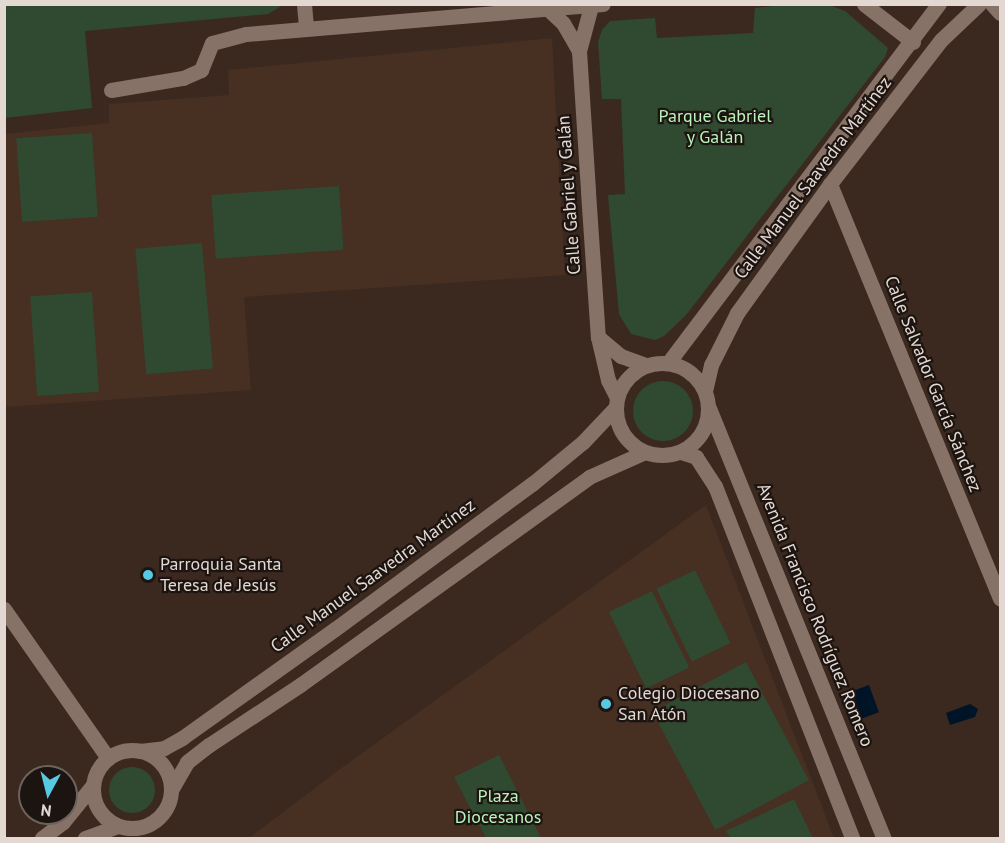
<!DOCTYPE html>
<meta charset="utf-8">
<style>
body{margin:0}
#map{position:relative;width:1005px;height:843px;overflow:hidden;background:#3b2920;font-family:"PT Sans",sans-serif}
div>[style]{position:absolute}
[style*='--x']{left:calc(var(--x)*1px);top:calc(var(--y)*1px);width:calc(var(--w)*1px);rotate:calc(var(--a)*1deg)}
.built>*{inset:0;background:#472f22}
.green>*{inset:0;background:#304931;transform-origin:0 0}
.round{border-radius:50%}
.water>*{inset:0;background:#001428;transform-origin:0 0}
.minor>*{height:15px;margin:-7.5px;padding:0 7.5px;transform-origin:7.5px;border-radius:7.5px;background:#877267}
.secondary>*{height:15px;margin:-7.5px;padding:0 7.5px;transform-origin:7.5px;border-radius:7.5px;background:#877267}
.secondary>.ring{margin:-7.5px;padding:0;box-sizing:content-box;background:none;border:15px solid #877267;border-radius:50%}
.dots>*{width:16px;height:16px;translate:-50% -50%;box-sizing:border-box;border:3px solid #1c1410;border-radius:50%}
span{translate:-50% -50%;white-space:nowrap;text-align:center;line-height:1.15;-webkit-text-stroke:4.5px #1c1410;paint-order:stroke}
.park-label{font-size:18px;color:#baf3bb}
.street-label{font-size:18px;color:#e4d8d2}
.poi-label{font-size:18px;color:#e4d8d2}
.left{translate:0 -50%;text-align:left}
.frame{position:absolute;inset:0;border:6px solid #e4d8d2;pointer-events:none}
.north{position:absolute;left:18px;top:765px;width:60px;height:60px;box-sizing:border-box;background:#1c1410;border:2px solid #6c625e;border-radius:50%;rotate:187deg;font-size:16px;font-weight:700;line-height:24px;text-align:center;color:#e4d8d2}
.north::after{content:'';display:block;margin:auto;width:21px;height:27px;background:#58c9e3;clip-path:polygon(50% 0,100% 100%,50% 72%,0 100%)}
</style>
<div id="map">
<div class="built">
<div style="clip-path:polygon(552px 38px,565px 275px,244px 297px,251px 390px,5px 407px,5px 134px,109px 123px,109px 104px,229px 95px,228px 70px)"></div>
<div style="clip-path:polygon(706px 505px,834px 838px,249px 838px,336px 772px)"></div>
</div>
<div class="green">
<div style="clip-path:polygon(4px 5px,5px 4px,283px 5px,268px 14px,85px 31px,92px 108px,5px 118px)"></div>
<div style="clip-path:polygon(785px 5px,829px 5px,845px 11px,888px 48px,885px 57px,686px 315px,664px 336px,655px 340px,631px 334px,619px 314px,608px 195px,625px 194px,621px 99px,602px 99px,598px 42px,602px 30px,610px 21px,655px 18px,657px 38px,753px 33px,755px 8px)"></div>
<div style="left:92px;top:133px;width:84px;height:76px;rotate:86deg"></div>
<div style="left:339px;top:186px;width:64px;height:128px;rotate:86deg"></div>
<div style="left:202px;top:243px;width:126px;height:67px;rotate:85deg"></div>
<div style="left:92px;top:292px;width:100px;height:62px;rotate:86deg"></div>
<div class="round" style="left:633px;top:381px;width:60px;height:60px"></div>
<div style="left:695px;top:570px;width:81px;height:43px;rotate:64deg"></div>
<div style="left:652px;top:591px;width:85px;height:48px;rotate:64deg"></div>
<div style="left:746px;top:662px;width:134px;height:106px;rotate:62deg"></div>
<div style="clip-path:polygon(499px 755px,541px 838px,486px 838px,454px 777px)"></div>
<div class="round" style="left:109px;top:767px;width:46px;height:46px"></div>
<div style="clip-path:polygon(794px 799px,813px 838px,730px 838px,726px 831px)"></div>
</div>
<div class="water">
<div style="left:869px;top:685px;width:29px;height:18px;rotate:70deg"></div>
<div style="clip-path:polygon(970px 704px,978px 709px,975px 717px,950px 725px,946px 713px)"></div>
</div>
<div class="minor">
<div style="--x:304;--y:4;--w:25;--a:85"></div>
<div style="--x:864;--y:4;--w:62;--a:37.8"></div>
<div style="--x:591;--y:6;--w:47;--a:104.9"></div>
<div style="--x:579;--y:51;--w:141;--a:86.3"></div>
<div style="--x:588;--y:192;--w:145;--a:86.1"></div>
<div style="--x:598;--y:337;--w:44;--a:76.9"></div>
<div style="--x:608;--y:380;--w:20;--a:63"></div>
<div style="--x:549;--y:10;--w:19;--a:43"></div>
<div style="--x:563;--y:23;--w:32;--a:60"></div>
<div style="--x:111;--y:90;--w:73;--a:-9.5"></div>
<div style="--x:183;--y:78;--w:20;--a:-24"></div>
<div style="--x:201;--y:70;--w:29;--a:-68"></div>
<div style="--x:212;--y:43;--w:35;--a:-15"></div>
<div style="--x:246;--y:34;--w:358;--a:-4.8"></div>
<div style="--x:830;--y:184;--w:448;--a:67.7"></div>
<div style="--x:598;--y:337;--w:30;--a:40"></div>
<div style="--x:621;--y:356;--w:27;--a:20"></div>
<div style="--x:709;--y:408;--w:464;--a:67.9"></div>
<div style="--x:681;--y:452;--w:16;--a:18"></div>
<div style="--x:696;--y:457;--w:35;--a:57"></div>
<div style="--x:715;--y:486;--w:378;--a:68.7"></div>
<div style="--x:4;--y:609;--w:182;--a:55.1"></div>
</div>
<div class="secondary">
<div style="--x:992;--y:4;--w:12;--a:48"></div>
<div class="ring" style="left:616px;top:363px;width:77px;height:77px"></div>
<div style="--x:668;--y:363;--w:450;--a:-53"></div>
<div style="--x:705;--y:391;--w:27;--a:-77"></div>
<div style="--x:711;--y:365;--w:58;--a:-63.4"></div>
<div style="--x:737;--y:313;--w:159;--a:-54.2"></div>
<div style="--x:830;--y:184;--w:182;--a:-52.4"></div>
<div style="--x:941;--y:40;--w:52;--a:-43.5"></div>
<div class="ring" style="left:93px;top:750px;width:63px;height:63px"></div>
<div style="--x:140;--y:751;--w:24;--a:-7"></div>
<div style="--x:164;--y:748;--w:21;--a:-29"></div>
<div style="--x:182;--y:738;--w:188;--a:-35.5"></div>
<div style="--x:335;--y:629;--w:245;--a:-36.4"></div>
<div style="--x:532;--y:484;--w:66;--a:-39.5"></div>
<div style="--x:583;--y:442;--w:47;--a:-46.7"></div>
<div style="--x:171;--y:790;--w:32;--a:-60"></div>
<div style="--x:187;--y:762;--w:28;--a:-38"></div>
<div style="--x:209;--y:745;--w:109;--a:-33.4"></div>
<div style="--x:300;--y:685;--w:356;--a:-35.7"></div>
<div style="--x:589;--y:477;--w:61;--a:-24.1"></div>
<div style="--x:42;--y:838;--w:26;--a:-37"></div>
<div style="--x:63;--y:822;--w:48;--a:-51"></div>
<div style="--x:85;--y:838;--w:35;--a:-20"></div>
</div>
<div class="dots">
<div style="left:148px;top:575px;background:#58c9e3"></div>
<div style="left:606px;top:704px;background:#58c9e3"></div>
</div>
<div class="park-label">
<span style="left:715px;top:127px">Parque Gabriel<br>y Galán</span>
<span style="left:498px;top:807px">Plaza<br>Diocesanos</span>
</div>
<div class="street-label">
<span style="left:813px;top:178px;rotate:-53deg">Calle Manuel Saavedra Martínez</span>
<span style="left:569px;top:195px;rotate:-94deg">Calle Gabriel y Galán</span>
<span style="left:933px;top:384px;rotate:68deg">Calle Salvador García Sánchez</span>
<span style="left:373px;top:576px;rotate:-36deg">Calle Manuel Saavedra Martínez</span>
<span style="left:815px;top:615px;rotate:68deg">Avenida Francisco Rodríguez Romero</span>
</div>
<div class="poi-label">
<span class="left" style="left:160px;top:575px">Parroquia Santa<br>Teresa de Jesús</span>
<span class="left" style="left:618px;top:704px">Colegio Diocesano<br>San Atón</span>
</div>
<div class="frame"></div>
<div class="north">N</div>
</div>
